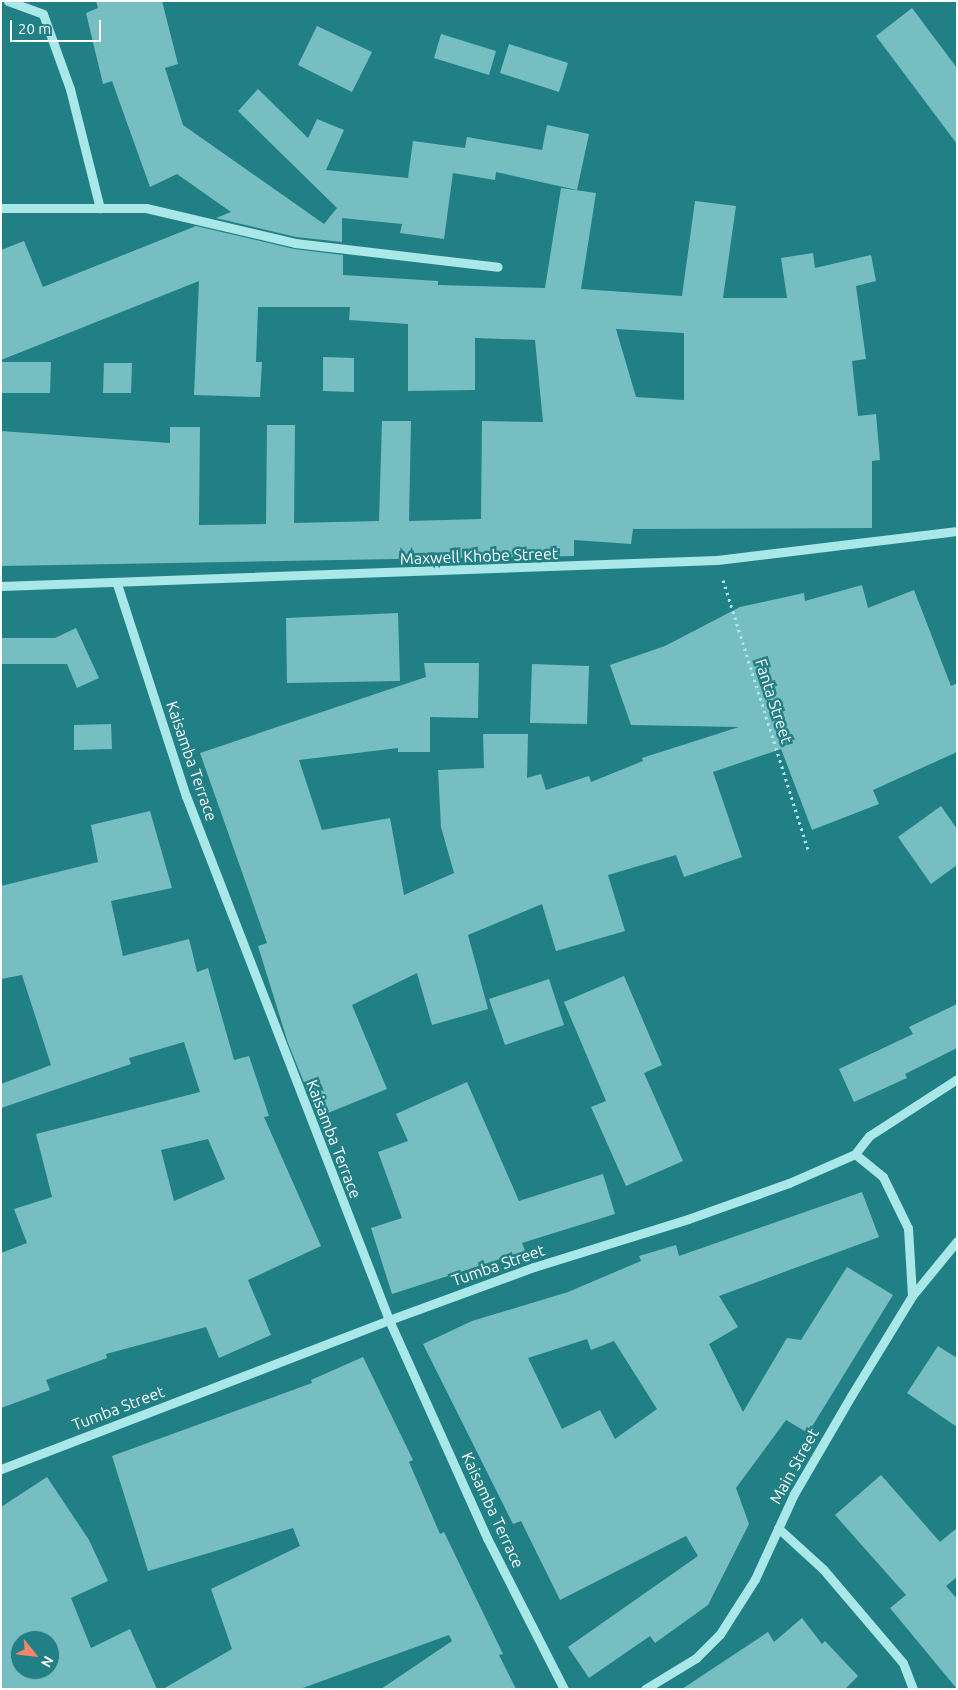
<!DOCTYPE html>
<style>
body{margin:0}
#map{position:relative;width:958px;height:1690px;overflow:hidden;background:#218085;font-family:Ubuntu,sans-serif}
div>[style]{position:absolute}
.building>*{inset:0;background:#76bec2}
.path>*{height:3px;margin-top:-1.5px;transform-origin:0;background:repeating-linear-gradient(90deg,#a9e7e9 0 2.5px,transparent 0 6.5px)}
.minor>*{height:9px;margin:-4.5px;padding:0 4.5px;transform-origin:4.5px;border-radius:4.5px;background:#a9e7e9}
span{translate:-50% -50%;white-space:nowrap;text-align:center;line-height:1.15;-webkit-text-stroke:5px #218085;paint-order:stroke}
.street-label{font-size:16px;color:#fff}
.frame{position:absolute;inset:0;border:2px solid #fff;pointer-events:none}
.north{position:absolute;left:10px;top:1630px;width:50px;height:50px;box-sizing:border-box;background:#218085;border:1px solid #7ab3b6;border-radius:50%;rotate:119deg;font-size:14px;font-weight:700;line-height:20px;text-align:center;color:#fff}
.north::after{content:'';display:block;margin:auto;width:18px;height:22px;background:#f6866a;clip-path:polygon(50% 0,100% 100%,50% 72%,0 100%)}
.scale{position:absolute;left:10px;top:20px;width:91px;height:22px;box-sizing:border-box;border:2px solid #fff;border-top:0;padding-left:6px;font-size:15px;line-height:18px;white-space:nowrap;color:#fff;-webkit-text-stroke:4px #218085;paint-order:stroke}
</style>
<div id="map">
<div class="building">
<i style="clip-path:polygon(96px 1px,162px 1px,178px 64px,165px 68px,183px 125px,324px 224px,337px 208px,238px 111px,258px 89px,308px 138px,317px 119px,344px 130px,326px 170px,408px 178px,413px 141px,465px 148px,467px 137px,542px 150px,547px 125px,589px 134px,577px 190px,496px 172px,495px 180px,453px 173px,444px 239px,400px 233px,402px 224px,342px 218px,342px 242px,296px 237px,216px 218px,231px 212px,177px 174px,150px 187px,112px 81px,103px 84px,86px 13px,98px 8px)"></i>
<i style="clip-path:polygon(912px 8px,957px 68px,957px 144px,876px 36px)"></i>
<i style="clip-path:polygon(317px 26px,372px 52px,352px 92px,298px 65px)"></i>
<i style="clip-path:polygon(441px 34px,496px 51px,489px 75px,434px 58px)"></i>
<i style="clip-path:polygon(509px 44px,568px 63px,559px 92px,500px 73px)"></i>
<i style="clip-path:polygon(evenodd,561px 188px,596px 193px,581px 289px,682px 296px,695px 201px,736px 206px,723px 298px,787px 298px,781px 258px,813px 253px,815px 268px,871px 255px,876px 281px,856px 286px,866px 359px,852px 361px,858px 416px,876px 414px,880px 460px,872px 461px,872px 528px,633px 529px,631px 544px,574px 540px,574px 556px,1px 566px,1px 431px,170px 443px,170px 427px,200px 427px,199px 525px,266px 524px,267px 425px,295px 425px,294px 523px,379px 521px,382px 421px,411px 421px,409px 521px,481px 519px,482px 421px,543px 422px,535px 340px,475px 338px,475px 390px,408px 391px,408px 324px,349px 320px,350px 307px,258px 307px,256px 362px,262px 362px,260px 397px,194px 395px,199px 281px,1px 360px,1px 250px,24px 241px,43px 287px,196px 226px,294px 249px,343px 255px,343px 275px,438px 281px,438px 285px,545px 288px,561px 188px,616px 329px,684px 333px,684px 400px,636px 397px,616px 329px)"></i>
<i style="clip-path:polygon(323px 357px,354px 358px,354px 392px,323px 391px)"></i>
<i style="clip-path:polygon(1px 362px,51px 362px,50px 393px,1px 393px)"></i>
<i style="clip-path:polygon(104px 363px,132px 363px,131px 393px,103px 393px)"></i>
<i style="clip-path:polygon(862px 585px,868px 608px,914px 590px,951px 686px,957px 683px,957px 752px,873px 790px,879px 804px,812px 830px,781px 749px,713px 772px,742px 857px,684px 877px,676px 855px,608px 875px,625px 931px,556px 951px,542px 904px,468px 935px,488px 1009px,432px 1025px,417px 973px,352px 1005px,387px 1089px,318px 1117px,288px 1043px,258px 946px,267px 943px,200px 753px,426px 677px,424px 663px,479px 663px,478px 718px,430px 717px,430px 752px,398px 752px,398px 748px,299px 760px,322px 830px,390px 818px,404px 895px,454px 873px,441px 827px,438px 770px,484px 768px,483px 734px,528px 734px,527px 778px,541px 774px,546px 790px,589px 776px,591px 782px,643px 761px,642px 758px,739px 727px,631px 725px,610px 665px,665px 646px,740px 607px,804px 593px,805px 601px)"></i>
<i style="clip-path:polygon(398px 613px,400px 681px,287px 683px,286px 618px)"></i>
<i style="clip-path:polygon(76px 628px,99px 678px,77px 688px,67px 664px,1px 664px,1px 638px,55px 638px)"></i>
<i style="clip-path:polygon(532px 664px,589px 666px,587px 724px,530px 723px)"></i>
<i style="clip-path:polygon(111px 724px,112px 749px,74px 750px,74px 725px)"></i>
<i style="clip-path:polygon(941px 806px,957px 829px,957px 865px,931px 884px,898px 837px)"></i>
<i style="clip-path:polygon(evenodd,150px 811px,172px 888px,111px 901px,123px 956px,189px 939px,197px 972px,208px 968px,234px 1060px,249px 1056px,269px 1116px,264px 1117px,321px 1246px,248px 1280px,271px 1335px,219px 1358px,206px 1327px,106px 1354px,107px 1358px,46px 1380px,50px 1390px,1px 1408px,1px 1253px,27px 1243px,14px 1209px,52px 1197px,36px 1134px,200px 1092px,184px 1042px,129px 1058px,131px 1064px,1px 1108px,1px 1084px,51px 1065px,22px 975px,1px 979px,1px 886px,98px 862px,91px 825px,150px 811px,208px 1139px,225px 1179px,174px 1201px,161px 1150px,208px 1139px)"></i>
<i style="clip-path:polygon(624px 976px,662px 1065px,644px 1073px,683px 1161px,626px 1186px,591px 1107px,606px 1101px,564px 1002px)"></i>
<i style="clip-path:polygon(549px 979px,564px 1025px,505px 1045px,489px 999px)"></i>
<i style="clip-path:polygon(957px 1004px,957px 1048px,905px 1074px,907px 1078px,854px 1102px,839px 1069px,913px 1034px,909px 1027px)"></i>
<i style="clip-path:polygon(467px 1082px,519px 1201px,603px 1174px,615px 1214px,522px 1243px,525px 1251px,392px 1294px,371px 1228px,402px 1218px,378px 1152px,408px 1141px,396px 1114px)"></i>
<i style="clip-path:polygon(evenodd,862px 1192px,879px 1237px,719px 1296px,738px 1327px,709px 1344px,743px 1412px,787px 1338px,801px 1340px,847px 1267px,893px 1295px,808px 1433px,786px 1420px,736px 1488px,749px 1524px,708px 1605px,655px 1643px,650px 1636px,589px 1678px,568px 1647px,698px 1556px,686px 1536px,560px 1600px,521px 1521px,513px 1524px,423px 1344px,472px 1321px,568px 1292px,641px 1261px,639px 1256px,676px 1245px,679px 1256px,862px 1192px,587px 1339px,591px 1350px,614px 1341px,657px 1409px,615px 1439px,600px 1410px,562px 1429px,528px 1358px,587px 1339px)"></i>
<i style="clip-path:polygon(938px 1346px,957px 1358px,957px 1427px,907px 1393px)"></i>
<i style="clip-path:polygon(363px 1357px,413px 1460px,409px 1462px,440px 1534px,444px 1532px,503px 1654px,499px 1655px,516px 1689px,381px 1689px,452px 1641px,449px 1635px,300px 1689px,163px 1689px,232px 1649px,211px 1589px,300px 1546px,293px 1528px,148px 1571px,112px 1456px,312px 1383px,311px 1380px)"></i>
<i style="clip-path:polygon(881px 1475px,940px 1542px,957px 1528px,957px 1577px,946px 1586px,957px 1599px,957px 1689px,890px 1608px,906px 1595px,835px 1515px)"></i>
<i style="clip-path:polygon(evenodd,47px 1477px,89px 1540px,108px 1581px,71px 1598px,91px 1648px,130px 1629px,157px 1689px,1px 1689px,1px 1507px,47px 1477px,20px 1640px,50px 1640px,50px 1670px,20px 1670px,20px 1640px)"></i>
<i style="clip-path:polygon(802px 1618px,822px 1644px,825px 1641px,858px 1676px,845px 1689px,682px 1689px,768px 1632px,774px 1642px)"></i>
</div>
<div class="path">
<i style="left:723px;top:580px;width:282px;rotate:72.5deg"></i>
</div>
<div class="minor">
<i style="left:8px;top:1px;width:37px;rotate:20deg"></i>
<i style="left:43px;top:14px;width:80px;rotate:70.2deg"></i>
<i style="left:70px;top:89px;width:123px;rotate:75.9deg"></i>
<i style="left:1px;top:208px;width:145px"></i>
<i style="left:146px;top:208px;width:153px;rotate:13.2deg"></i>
<i style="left:295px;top:243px;width:204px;rotate:6.7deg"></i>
<i style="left:117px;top:584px;width:223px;rotate:72deg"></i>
<i style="left:186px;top:796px;width:562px;rotate:68.82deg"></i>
<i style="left:389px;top:1320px;width:239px;rotate:65.8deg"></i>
<i style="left:487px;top:1538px;width:169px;rotate:63deg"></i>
<i style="left:1px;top:586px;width:716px;rotate:-2.08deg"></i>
<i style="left:717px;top:560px;width:242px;rotate:-6.9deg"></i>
<i style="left:855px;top:1154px;width:23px;rotate:-52deg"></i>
<i style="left:869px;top:1136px;width:105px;rotate:-32.9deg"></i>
<i style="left:1px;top:1469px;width:416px;rotate:-21deg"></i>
<i style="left:389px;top:1320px;width:154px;rotate:-20.1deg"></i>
<i style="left:534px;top:1267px;width:161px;rotate:-17.3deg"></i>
<i style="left:688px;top:1219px;width:107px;rotate:-19.6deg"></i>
<i style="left:789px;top:1183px;width:72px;rotate:-23.7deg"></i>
<i style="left:855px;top:1154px;width:36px;rotate:39deg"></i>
<i style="left:883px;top:1177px;width:57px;rotate:63.9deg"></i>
<i style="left:908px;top:1228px;width:68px;rotate:86.6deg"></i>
<i style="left:778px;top:1528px;width:61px;rotate:42.3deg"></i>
<i style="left:823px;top:1569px;width:123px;rotate:49.6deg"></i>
<i style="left:903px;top:1663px;width:28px;rotate:69deg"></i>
<i style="left:645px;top:1689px;width:60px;rotate:-31.3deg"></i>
<i style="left:696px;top:1658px;width:34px;rotate:-45deg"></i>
<i style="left:720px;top:1634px;width:65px;rotate:-57.5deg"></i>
<i style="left:755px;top:1579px;width:94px;rotate:-65.4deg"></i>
<i style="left:794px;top:1494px;width:113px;rotate:-59.8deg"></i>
<i style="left:851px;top:1396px;width:117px;rotate:-58.6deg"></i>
<i style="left:912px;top:1296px;width:71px;rotate:-50.7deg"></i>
</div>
<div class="street-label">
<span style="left:479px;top:556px;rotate:-2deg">Maxwell Khobe Street</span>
<span style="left:774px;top:701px;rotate:72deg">Fanta Street</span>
<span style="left:192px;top:761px;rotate:71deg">Kaisamba Terrace</span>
<span style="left:334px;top:1139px;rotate:69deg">Kaisamba Terrace</span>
<span style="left:498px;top:1265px;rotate:-19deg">Tumba Street</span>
<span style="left:118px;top:1408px;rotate:-21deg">Tumba Street</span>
<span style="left:794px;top:1466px;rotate:-61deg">Main Street</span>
<span style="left:493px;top:1510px;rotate:65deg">Kaisamba Terrace</span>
</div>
<div class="frame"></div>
<div class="north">N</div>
<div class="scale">20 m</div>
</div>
